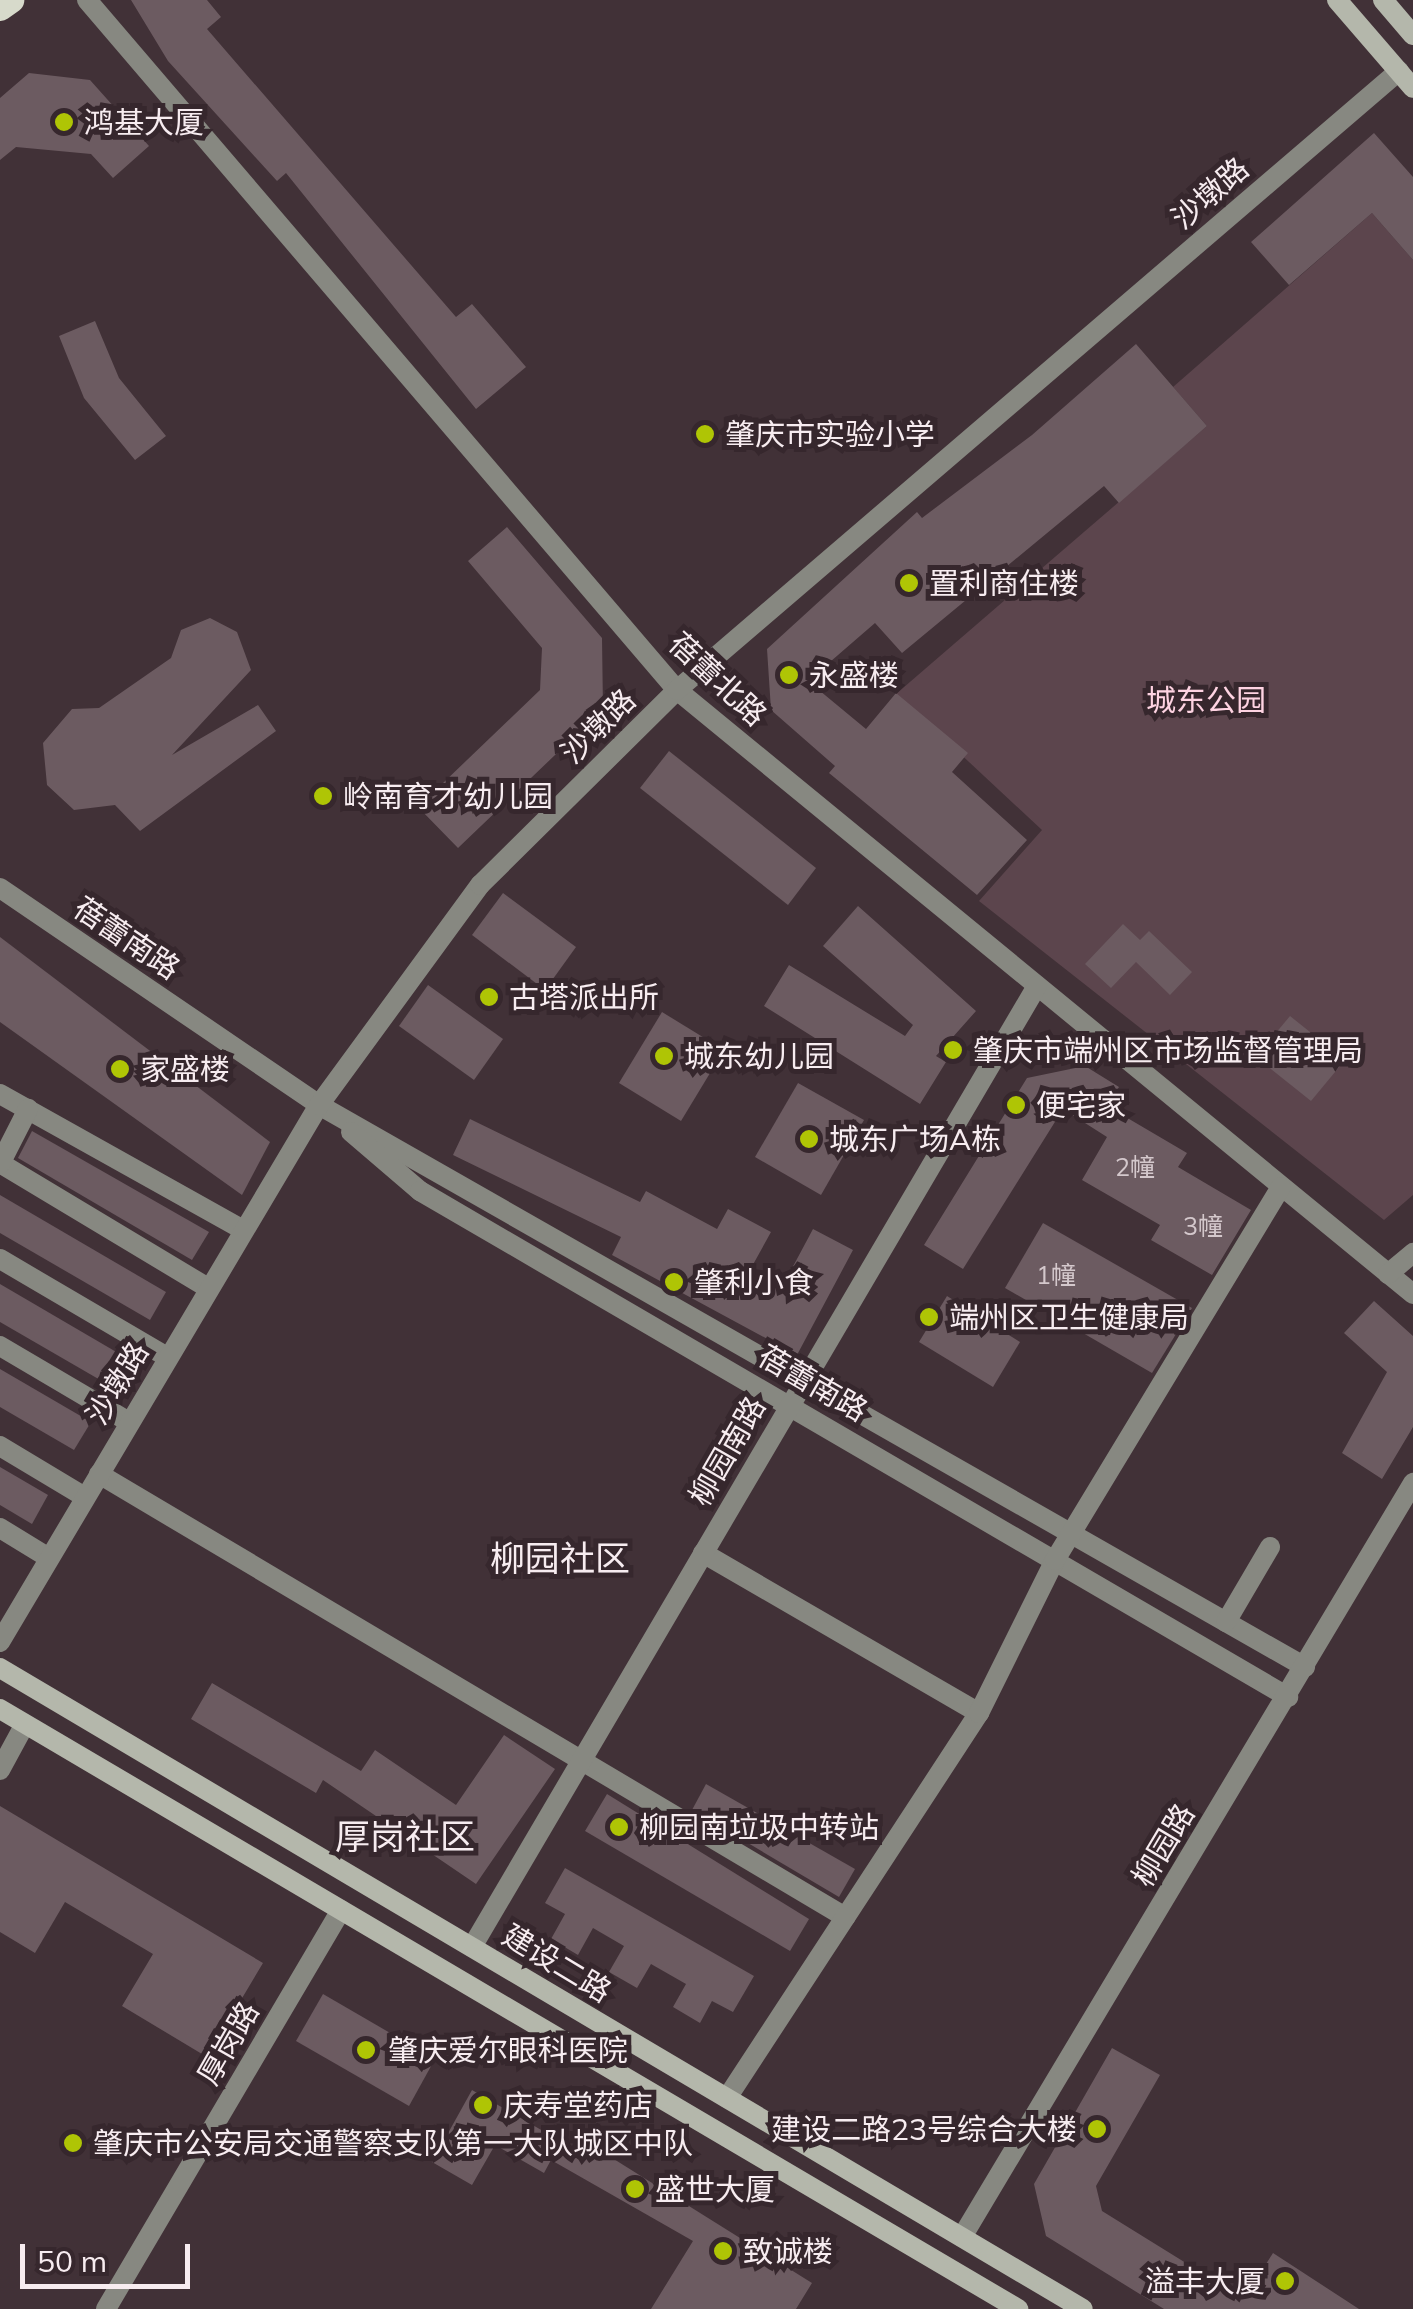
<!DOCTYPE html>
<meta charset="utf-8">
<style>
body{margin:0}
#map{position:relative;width:1413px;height:2309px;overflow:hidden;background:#413137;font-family:Mulish,"Noto Sans SC",sans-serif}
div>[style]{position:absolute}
.green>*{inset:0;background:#5c454d}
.building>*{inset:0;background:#6c5b61}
.street>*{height:20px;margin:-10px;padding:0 10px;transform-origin:10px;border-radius:10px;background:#878881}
.secondary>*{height:20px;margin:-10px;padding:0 10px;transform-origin:10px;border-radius:10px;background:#b4b7ab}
.primary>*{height:25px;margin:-12.5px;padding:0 12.5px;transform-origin:12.5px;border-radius:12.5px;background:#d7dacb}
.dots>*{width:28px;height:28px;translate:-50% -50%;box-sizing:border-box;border:5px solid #36272d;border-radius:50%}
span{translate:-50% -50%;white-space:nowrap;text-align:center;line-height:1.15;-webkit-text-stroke:10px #36272d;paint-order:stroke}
.number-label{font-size:25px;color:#d4c8cc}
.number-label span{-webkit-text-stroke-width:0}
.poi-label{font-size:30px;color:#f7ecf0}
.left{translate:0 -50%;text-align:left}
.right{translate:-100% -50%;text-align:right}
.street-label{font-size:30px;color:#f7ecf0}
.park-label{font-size:30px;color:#fed3e2}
.quarter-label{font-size:35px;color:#f7ecf0}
.scale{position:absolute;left:20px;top:2244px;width:170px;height:45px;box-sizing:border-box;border:5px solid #f7ecf0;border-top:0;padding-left:12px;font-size:30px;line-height:35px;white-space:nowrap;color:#f7ecf0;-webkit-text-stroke:8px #36272d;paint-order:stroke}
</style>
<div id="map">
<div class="green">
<i style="clip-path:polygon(1372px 213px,1413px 260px,1413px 1195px,1384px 1220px,979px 901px,1042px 830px,896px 694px,1207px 426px,1173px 387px)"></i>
</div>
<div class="building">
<i style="clip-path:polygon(131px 0,207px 0,221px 17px,207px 29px,456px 317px,472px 304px,526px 367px,476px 409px,286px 173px,277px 181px,168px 61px)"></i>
<i style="clip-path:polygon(29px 73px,90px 80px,149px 146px,113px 178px,91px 154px,16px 147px,0 160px,0 98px)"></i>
<i style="clip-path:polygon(1374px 133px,1413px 177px,1413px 260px,1372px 213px,1289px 285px,1251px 242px)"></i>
<i style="clip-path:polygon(95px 321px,119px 378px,166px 436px,135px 460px,84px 398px,59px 336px)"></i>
<i style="clip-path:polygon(1136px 344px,1207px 426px,1119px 503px,1104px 486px,902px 653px,875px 623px,808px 681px,866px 729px,896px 693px,968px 753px,952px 772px,1027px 840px,977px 895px,829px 773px,835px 766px,771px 710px,767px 649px,917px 512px,922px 518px,1032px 435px)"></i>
<i style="clip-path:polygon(507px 527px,602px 638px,603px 709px,458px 848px,418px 807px,540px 690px,542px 648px,468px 561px)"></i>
<i style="clip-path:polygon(210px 618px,237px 632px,251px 670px,172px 755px,258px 705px,276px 731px,140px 831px,115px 805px,74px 810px,47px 785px,43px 743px,72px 709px,99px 708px,171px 658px,181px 630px)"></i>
<i style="clip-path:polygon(669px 751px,816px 868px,788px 905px,640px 788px)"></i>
<i style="clip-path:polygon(503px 893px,576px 947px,545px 990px,472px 935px)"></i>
<i style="clip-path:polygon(858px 906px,976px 1011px,936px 1056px,946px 1062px,920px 1104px,764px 1006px,789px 965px,905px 1036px,913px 1025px,823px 946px)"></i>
<i style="clip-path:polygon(1123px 924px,1140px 940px,1149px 931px,1192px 972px,1170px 995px,1136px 962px,1111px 988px,1085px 964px)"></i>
<i style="clip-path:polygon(0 937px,270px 1142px,242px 1195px,0 1022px)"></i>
<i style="clip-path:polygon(428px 985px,503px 1039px,474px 1080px,399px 1026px)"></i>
<i style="clip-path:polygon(662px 1012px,724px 1050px,681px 1121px,619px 1083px)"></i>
<i style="clip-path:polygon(1290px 1016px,1345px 1060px,1311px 1101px,1256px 1057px)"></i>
<i style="clip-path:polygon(1085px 1066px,1119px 1087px,1107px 1106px,1187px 1153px,1178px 1167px,1251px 1210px,1212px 1275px,1151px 1240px,1160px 1225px,1082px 1180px,1107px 1137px,1063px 1109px,963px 1269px,924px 1245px,1027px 1078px)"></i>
<i style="clip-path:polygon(798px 1083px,864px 1120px,821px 1195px,755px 1157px)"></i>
<i style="clip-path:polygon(470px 1119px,640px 1202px,646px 1191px,717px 1229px,728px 1209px,771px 1232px,750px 1270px,782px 1287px,813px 1229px,853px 1250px,797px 1355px,612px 1255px,621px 1237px,453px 1155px)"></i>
<i style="clip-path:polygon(32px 1131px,209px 1232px,192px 1260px,18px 1158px)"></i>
<i style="clip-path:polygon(0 1195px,166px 1292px,150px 1320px,0 1233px)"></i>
<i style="clip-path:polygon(1043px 1223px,1192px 1308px,1152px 1373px,1005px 1288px)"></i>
<i style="clip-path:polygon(0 1284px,130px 1360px,114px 1388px,0 1322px)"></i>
<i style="clip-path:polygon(947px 1296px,1020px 1342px,993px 1387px,919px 1342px)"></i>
<i style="clip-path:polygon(1374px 1301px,1413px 1336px,1413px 1427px,1382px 1479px,1342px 1453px,1387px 1372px,1344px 1333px)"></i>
<i style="clip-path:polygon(0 1369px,91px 1422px,74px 1450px,0 1407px)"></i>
<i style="clip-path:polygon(0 1467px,48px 1495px,32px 1524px,0 1505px)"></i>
<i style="clip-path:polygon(212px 1683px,361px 1771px,375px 1750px,456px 1805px,504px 1735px,555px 1769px,476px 1884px,323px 1780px,316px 1793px,191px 1719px)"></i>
<i style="clip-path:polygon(706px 1784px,855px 1869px,839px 1897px,692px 1810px)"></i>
<i style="clip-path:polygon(607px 1794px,809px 1919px,790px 1951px,585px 1831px)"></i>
<i style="clip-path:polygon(0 1806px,263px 1963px,207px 2057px,122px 2006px,153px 1954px,65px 1902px,35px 1953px,0 1932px)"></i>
<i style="clip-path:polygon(565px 1868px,754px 1976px,733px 2012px,712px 2001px,700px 2023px,673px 2007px,686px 1984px,651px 1964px,637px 1988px,609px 1972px,624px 1946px,593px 1928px,578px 1955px,551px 1939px,565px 1914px,545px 1903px)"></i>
<i style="clip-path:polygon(323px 1994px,435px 2059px,409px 2106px,296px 2041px)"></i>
<i style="clip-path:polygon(1112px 2048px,1160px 2075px,1096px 2186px,1102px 2211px,1244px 2299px,1273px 2253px,1359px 2309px,1164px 2309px,1046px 2236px,1034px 2184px)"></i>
<i style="clip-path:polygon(472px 2090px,588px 2157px,593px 2146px,812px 2283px,796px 2309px,651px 2309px,693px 2241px,551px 2160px,544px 2173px,495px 2145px,472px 2185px,432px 2162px)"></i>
</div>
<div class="street">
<i style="left:87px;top:0;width:908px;rotate:49.47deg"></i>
<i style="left:677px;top:690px;width:952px;rotate:39.37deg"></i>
<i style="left:0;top:888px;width:386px;rotate:34.2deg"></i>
<i style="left:319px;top:1105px;width:1135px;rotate:29.68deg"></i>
<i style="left:0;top:1094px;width:277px;rotate:29.2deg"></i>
<i style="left:351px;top:1132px;width:91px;rotate:40.5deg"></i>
<i style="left:420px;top:1191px;width:1005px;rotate:30.24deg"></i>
<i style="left:0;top:1163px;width:243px;rotate:31deg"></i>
<i style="left:0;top:1164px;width:62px;rotate:-63deg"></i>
<i style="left:0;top:1259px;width:194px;rotate:30.4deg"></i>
<i style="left:1388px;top:1274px;width:33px;rotate:-40deg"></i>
<i style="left:0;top:1346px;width:150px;rotate:30.5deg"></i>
<i style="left:0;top:1446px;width:99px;rotate:31deg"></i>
<i style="left:99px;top:1474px;width:868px;rotate:30.7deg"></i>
<i style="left:0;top:1528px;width:57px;rotate:31.5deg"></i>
<i style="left:703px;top:1553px;width:319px;rotate:30.1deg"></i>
<i style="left:1226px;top:1622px;width:87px;rotate:-59.6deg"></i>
<i style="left:0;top:1642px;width:625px;rotate:-59.29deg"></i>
<i style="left:319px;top:1105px;width:273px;rotate:-53.8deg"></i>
<i style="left:480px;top:885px;width:277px;rotate:-44.7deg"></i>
<i style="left:677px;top:690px;width:951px;rotate:-40.61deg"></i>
<i style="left:0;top:1770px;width:52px;rotate:-61.5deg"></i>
<i style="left:472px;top:1947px;width:1115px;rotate:-59.55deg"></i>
<i style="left:727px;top:2098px;width:460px;rotate:-56.8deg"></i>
<i style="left:979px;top:1713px;width:171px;rotate:-63.6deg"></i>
<i style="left:1055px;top:1560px;width:436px;rotate:-58.8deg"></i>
<i style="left:962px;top:2237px;width:879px;rotate:-59.11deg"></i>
<i style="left:106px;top:2309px;width:463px;rotate:-59.5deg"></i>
</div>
<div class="secondary">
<i style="left:1337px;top:0;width:116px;rotate:49.2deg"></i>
<i style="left:1383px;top:0;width:46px;rotate:49.4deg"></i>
<i style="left:0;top:1668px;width:1258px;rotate:30.62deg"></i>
<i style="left:0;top:1709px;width:1182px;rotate:30.51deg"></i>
</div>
<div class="primary">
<i style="left:0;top:8px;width:14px;rotate:-36deg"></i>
</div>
<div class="dots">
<i style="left:64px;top:122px;background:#afc505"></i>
<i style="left:705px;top:434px;background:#afc505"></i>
<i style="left:909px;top:583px;background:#afc505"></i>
<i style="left:789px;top:675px;background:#afc505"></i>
<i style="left:323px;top:796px;background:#afc505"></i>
<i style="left:489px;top:997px;background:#afc505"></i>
<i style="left:953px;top:1050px;background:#afc505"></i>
<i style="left:664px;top:1056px;background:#afc505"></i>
<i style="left:120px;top:1069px;background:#afc505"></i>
<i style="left:1016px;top:1105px;background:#afc505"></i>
<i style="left:809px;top:1139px;background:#afc505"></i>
<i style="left:674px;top:1282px;background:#afc505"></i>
<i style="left:929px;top:1317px;background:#afc505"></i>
<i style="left:619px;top:1827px;background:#afc505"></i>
<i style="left:366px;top:2050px;background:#afc505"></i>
<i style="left:483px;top:2105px;background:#afc505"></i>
<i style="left:1097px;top:2129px;background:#afc505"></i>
<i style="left:73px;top:2143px;background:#afc505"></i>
<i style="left:635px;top:2189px;background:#afc505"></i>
<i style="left:723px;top:2251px;background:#afc505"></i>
<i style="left:1285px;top:2281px;background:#afc505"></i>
</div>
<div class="number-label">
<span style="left:1135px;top:1167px">2幢</span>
<span style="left:1203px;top:1226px">3幢</span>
<span style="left:1056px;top:1275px">1幢</span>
</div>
<div class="poi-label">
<span class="left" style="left:84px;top:122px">鸿基大厦</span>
<span class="left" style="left:725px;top:434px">肇庆市实验小学</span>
<span class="left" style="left:929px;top:583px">置利商住楼</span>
<span class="left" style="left:809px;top:675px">永盛楼</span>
<span class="left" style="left:343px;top:796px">岭南育才幼儿园</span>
<span class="left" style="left:509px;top:997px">古塔派出所</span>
<span class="left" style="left:973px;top:1050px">肇庆市端州区市场监督管理局</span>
<span class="left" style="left:684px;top:1056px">城东幼儿园</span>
<span class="left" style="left:140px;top:1069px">家盛楼</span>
<span class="left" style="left:1036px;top:1105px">便宅家</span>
<span class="left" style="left:829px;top:1139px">城东广场A栋</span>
<span class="left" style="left:694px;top:1282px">肇利小食</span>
<span class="left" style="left:949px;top:1317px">端州区卫生健康局</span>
<span class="left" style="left:639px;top:1827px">柳园南垃圾中转站</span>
<span class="left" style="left:388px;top:2050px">肇庆爱尔眼科医院</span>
<span class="left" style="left:503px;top:2105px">庆寿堂药店</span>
<span class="right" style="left:1077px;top:2129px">建设二路23号综合大楼</span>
<span class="left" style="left:93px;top:2143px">肇庆市公安局交通警察支队第一大队城区中队</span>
<span class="left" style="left:655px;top:2189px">盛世大厦</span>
<span class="left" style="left:743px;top:2251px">致诚楼</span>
<span class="right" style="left:1265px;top:2281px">溢丰大厦</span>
</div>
<div class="street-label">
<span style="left:1210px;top:193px;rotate:-41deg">沙墩路</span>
<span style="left:718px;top:679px;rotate:43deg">蓓蕾北路</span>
<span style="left:598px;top:726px;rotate:-45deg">沙墩路</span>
<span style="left:127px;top:938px;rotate:34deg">蓓蕾南路</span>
<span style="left:117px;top:1383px;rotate:-59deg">沙墩路</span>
<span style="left:813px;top:1383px;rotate:30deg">蓓蕾南路</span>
<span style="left:727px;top:1451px;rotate:-60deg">柳园南路</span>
<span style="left:1163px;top:1845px;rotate:-59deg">柳园路</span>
<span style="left:557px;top:1963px;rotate:31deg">建设二路</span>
<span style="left:228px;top:2043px;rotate:-60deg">厚岗路</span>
</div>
<div class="park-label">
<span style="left:1206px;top:700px">城东公园</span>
</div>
<div class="quarter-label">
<span style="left:560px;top:1558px">柳园社区</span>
<span style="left:405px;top:1836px">厚岗社区</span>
</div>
<div class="scale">50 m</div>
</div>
